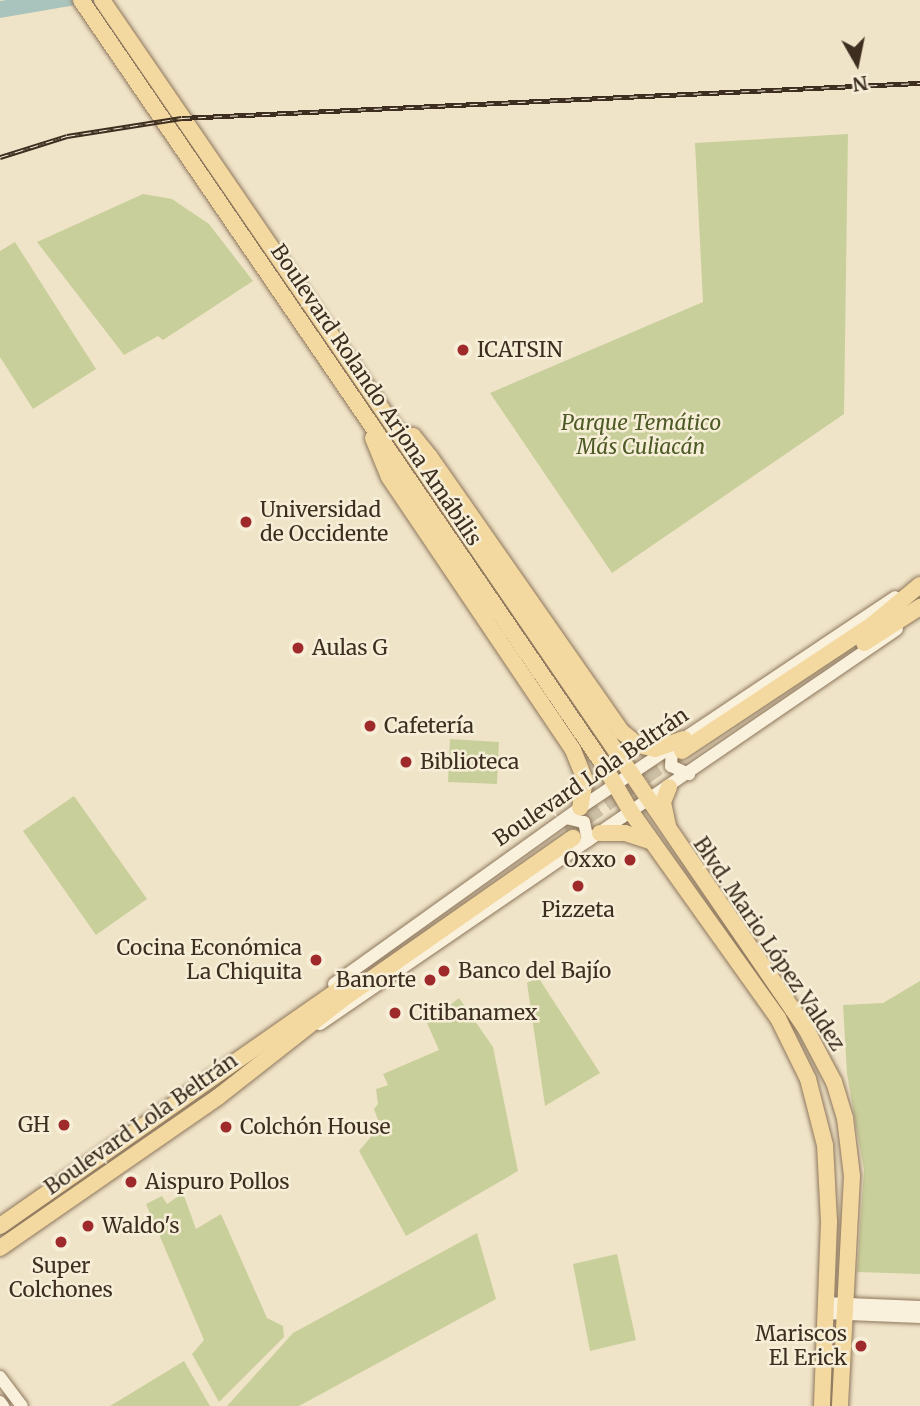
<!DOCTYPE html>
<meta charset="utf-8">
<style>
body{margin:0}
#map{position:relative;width:920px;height:1406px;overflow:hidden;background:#f0e4c8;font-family:Merriweather,serif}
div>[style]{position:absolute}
.green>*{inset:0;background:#c9cf9b}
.water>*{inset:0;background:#a9c4bc}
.major-tunnel>*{height:16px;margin-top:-8px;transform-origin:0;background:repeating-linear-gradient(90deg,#ccc0a6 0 16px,transparent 0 24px)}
.roads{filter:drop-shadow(0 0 2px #8d765c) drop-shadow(0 0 2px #8d765c)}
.minor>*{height:12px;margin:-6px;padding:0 6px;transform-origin:6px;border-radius:6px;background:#faf1dc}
.major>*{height:16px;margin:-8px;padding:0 8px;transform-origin:8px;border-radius:8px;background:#f3d9a0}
.rail>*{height:5px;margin-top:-2.5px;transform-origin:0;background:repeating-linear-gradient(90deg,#f7eed8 0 8px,#3d2e20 0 16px);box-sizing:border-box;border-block:2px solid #3d2e20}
.dots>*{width:19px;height:19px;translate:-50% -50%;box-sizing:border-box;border:4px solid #f7eed8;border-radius:50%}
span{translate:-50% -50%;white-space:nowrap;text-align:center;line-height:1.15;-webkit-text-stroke:5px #f7eed8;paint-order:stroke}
.poi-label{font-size:21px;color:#3d2e20}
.left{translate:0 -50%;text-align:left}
.right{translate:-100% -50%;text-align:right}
.street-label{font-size:21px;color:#3d2e20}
.park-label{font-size:21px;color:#4d5a26;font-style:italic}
.north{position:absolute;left:822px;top:28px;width:70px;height:70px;-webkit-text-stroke:5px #f7eed8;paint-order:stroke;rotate:171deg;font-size:19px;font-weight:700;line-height:28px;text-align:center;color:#3d2e20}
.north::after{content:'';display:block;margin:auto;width:24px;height:32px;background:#3d2e20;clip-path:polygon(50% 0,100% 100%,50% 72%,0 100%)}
</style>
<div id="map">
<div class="green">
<i style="clip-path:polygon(848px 134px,844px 414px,612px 573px,490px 393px,703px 302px,695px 143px)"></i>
<i style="clip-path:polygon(143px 194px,172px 199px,209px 224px,253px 281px,163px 340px,158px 336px,124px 355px,37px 242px)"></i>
<i style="clip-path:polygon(15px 242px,96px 369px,33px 409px,0 357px,0 251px)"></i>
<i style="clip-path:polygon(450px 739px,499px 742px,497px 784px,448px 782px)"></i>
<i style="clip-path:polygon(74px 796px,147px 899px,96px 935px,23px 831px)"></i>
<i style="clip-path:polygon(538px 977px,600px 1073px,545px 1106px,527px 983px)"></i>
<i style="clip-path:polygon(920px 981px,920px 1274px,857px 1272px,864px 1170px,847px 1074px,843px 1005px,883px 1003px)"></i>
<i style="clip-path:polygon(459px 998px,493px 1047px,518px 1171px,406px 1236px,359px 1151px,380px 1126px,374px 1109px,378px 1104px,376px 1089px,388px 1085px,383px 1074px,439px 1050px,427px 1023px)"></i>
<i style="clip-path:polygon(183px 1193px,196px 1229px,221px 1214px,267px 1318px,283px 1326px,284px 1337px,219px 1402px,192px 1354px,204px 1340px,146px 1204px,162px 1196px,167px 1204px)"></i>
<i style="clip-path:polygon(477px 1233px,496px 1299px,299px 1406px,227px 1406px,293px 1333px)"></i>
<i style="clip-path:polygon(617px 1254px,636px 1340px,590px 1351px,573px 1264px)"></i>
<i style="clip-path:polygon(184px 1361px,210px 1406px,110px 1406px)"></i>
</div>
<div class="water">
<i style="clip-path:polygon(7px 0,105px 0,0 18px,0 1px)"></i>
</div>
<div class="major-tunnel">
<i style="left:566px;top:831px;width:141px;rotate:-34.6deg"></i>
</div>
<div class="roads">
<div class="minor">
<i style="left:672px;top:748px;width:18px;rotate:93deg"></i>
<i style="left:671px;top:766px;width:20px;rotate:24deg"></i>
<i style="left:566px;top:818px;width:18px;rotate:13deg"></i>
<i style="left:584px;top:822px;width:19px;rotate:78deg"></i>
<i style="left:334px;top:984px;width:302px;rotate:-35.6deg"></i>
<i style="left:580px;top:808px;width:379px;rotate:-33.8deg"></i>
<i style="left:320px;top:1024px;width:699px;rotate:-34.39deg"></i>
<i style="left:824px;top:1303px;width:96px;rotate:2.4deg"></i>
<i style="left:824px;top:1313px;width:96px;rotate:2.4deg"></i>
<i style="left:0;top:1377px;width:36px;rotate:53deg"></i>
<i style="left:0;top:1402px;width:5px;rotate:53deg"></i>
</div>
<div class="major">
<i style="left:81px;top:0;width:925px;rotate:55.66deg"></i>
<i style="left:603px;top:764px;width:56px;rotate:59.7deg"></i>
<i style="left:631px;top:812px;width:253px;rotate:54.5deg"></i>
<i style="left:778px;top:1018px;width:68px;rotate:63.8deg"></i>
<i style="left:808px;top:1079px;width:68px;rotate:75.6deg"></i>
<i style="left:825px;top:1145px;width:77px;rotate:87deg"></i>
<i style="left:829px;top:1222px;width:184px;rotate:92.2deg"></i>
<i style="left:102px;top:0;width:1247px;rotate:55.62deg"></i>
<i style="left:806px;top:1029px;width:60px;rotate:62.2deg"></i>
<i style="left:834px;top:1082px;width:38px;rotate:73deg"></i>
<i style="left:845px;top:1118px;width:58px;rotate:83.1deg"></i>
<i style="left:852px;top:1176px;width:230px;rotate:93deg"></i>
<i style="left:400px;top:434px;width:13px;rotate:9deg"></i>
<i style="left:413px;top:436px;width:27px;rotate:51deg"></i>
<i style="left:430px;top:457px;width:335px;rotate:55.1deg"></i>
<i style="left:622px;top:732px;width:21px;rotate:39deg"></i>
<i style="left:638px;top:745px;width:17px;rotate:13deg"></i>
<i style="left:655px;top:749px;width:31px;rotate:-19deg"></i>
<i style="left:373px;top:438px;width:42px;rotate:67.7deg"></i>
<i style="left:389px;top:477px;width:329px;rotate:56deg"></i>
<i style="left:573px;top:750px;width:32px;rotate:68deg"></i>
<i style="left:585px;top:780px;width:28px;rotate:100deg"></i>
<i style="left:864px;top:643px;width:67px;rotate:-32.7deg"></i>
<i style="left:682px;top:751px;width:229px;rotate:-33.6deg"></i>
<i style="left:873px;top:624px;width:61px;rotate:-39.7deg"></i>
<i style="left:668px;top:826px;width:25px;rotate:-102deg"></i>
<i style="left:663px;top:802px;width:16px;rotate:-68deg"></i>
<i style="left:600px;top:833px;width:25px"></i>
<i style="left:625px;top:833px;width:28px;rotate:18deg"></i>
<i style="left:0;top:1226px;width:429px;rotate:-34.9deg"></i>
<i style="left:0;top:1248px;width:265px;rotate:-34.7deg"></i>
<i style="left:218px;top:1097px;width:164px;rotate:-38.1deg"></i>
<i style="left:347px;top:996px;width:276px;rotate:-35deg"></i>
</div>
</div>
<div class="rail">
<i style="left:0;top:157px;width:70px;rotate:-17.4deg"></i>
<i style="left:67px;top:136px;width:116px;rotate:-8.9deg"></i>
<i style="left:182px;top:118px;width:739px;rotate:-2.72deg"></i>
</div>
<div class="dots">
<i style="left:463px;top:350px;background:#9e2a2b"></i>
<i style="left:246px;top:522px;background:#9e2a2b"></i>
<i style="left:298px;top:648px;background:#9e2a2b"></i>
<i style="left:370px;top:726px;background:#9e2a2b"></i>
<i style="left:406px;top:762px;background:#9e2a2b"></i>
<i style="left:630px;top:860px;background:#9e2a2b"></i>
<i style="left:578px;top:886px;background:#9e2a2b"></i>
<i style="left:316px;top:960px;background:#9e2a2b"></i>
<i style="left:444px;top:971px;background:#9e2a2b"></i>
<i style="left:430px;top:980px;background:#9e2a2b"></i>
<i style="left:395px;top:1013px;background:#9e2a2b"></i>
<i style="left:64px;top:1125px;background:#9e2a2b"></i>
<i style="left:226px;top:1127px;background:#9e2a2b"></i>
<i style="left:131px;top:1182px;background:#9e2a2b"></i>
<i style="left:88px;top:1226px;background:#9e2a2b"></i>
<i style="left:61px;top:1242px;background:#9e2a2b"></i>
<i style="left:861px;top:1346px;background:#9e2a2b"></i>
</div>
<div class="poi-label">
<span class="left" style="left:477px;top:350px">ICATSIN</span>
<span class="left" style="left:260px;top:522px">Universidad<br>de Occidente</span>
<span class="left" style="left:312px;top:648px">Aulas G</span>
<span class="left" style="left:384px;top:726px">Cafetería</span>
<span class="left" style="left:420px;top:762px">Biblioteca</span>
<span class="right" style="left:616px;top:860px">Oxxo</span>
<span style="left:578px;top:910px">Pizzeta</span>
<span class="right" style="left:302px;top:960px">Cocina Económica<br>La Chiquita</span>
<span class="left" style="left:458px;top:971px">Banco del Bajío</span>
<span class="right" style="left:416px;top:980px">Banorte</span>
<span class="left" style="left:409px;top:1013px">Citibanamex</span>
<span class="right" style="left:50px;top:1125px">GH</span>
<span class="left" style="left:240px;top:1127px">Colchón House</span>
<span class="left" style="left:145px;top:1182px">Aispuro Pollos</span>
<span class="left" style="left:102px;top:1226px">Waldo's</span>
<span style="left:61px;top:1278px">Super<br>Colchones</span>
<span class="right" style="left:847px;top:1346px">Mariscos<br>El Erick</span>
</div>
<div class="street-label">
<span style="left:376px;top:395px;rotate:56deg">Boulevard Rolando Arjona Amábilis</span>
<span style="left:591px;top:777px;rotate:-34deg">Boulevard Lola Beltrán</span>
<span style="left:769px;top:944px;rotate:56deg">Blvd. Mario López Valdez</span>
<span style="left:141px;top:1124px;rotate:-35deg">Boulevard Lola Beltrán</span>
</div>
<div class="park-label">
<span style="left:641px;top:435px">Parque Temático<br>Más Culiacán</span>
</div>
<div class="north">N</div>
</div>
